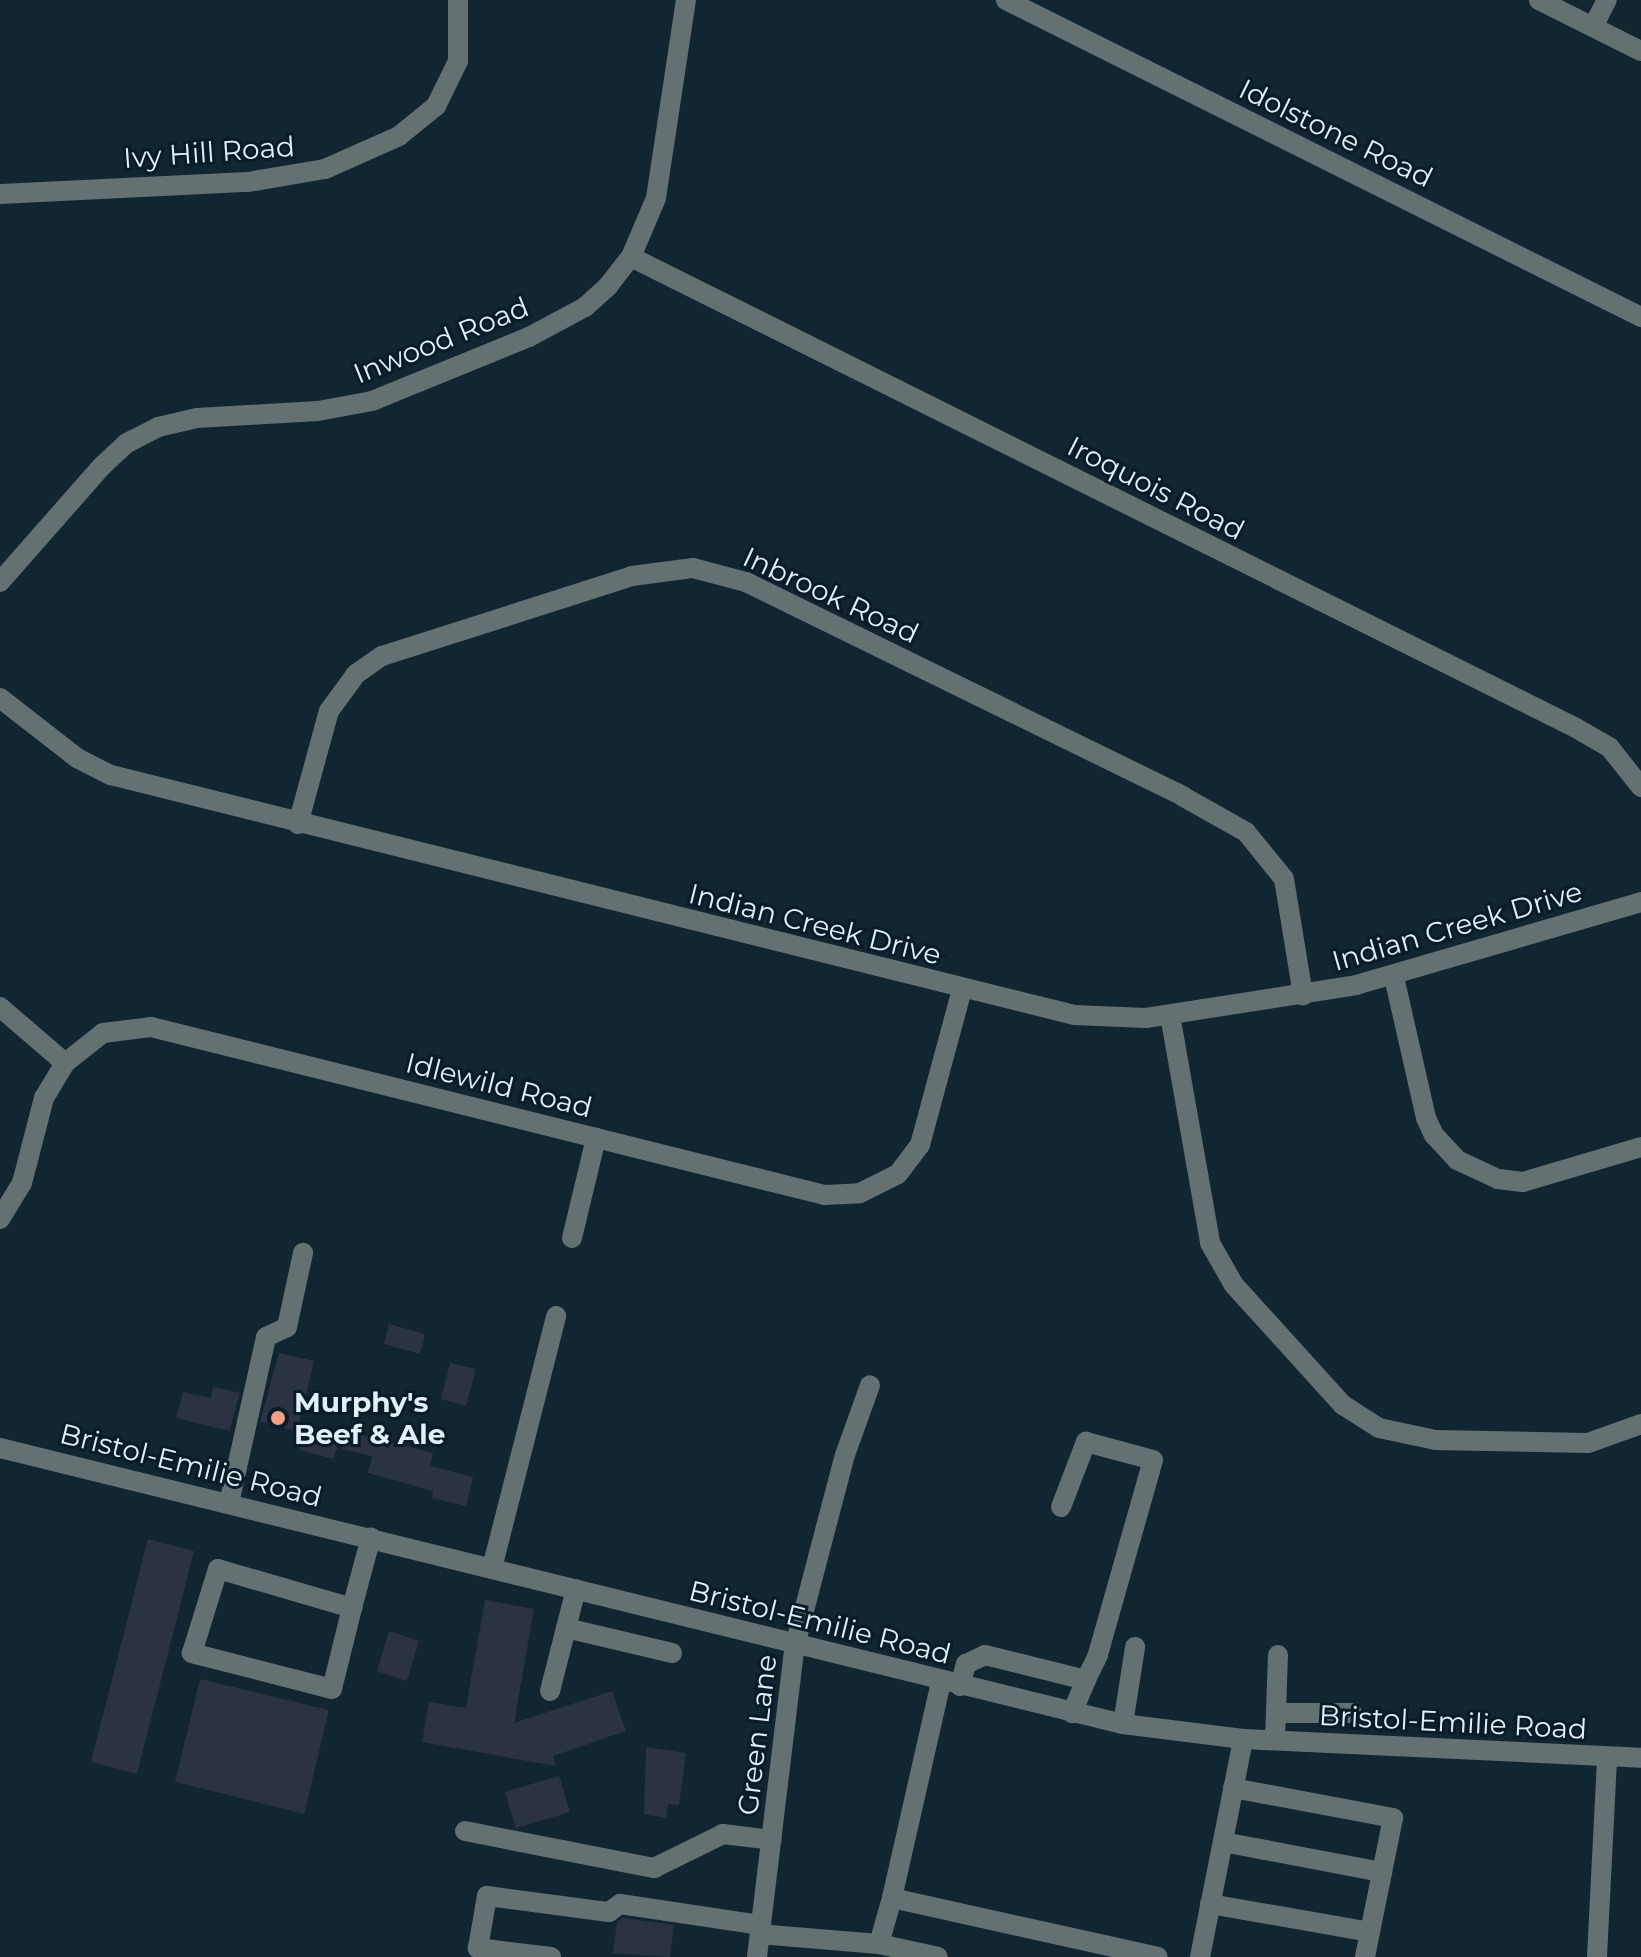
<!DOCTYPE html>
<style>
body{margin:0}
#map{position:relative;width:1641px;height:1957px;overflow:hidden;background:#122632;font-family:Montserrat,sans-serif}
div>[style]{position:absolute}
.building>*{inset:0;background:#2b3244}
.minor>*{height:20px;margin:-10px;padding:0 10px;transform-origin:10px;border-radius:10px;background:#647172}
.dots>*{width:22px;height:22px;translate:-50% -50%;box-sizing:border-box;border:4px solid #091c28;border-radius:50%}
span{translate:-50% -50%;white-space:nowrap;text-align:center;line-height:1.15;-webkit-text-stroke:6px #091c28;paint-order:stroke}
.street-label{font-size:28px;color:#e3eff7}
.poi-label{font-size:28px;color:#e3eff7;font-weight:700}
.left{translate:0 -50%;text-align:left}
</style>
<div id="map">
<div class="building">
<i style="clip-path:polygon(389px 1324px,425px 1334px,420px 1354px,384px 1344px)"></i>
<i style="clip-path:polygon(279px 1353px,314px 1361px,297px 1431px,260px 1422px)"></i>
<i style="clip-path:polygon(450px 1363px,476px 1369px,466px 1406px,441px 1399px)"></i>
<i style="clip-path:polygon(213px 1387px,240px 1393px,229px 1431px,176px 1418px,183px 1392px,211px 1398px)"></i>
<i style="clip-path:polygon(305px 1425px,340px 1434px,334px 1459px,299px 1450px)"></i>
<i style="clip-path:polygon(346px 1431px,433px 1453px,430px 1466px,473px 1477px,466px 1506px,432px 1498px,433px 1491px,368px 1473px,372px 1456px,342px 1449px)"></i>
<i style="clip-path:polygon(148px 1539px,194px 1551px,137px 1774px,91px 1762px)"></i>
<i style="clip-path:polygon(485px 1600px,534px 1609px,514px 1723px,612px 1691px,626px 1731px,553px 1756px,556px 1766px,422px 1742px,429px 1702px,466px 1708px)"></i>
<i style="clip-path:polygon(389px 1631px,419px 1641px,407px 1681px,377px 1671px)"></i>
<i style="clip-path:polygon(200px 1679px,329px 1710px,304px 1814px,175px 1782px)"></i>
<i style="clip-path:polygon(646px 1747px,686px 1753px,679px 1805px,668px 1804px,666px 1818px,644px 1814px)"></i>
<i style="clip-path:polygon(559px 1776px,570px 1812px,516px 1828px,505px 1792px)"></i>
<i style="clip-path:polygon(623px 1918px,674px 1925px,670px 1957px,613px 1953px,617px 1922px)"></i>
</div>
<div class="minor">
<i style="left:1006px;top:0;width:710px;rotate:26.53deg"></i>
<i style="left:1539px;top:0;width:114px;rotate:26.6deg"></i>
<i style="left:1593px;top:27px;width:30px;rotate:-63deg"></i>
<i style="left:0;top:194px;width:248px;rotate:-2.8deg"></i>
<i style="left:248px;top:182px;width:78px;rotate:-9.6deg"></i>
<i style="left:325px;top:169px;width:81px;rotate:-24deg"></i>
<i style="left:399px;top:136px;width:48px;rotate:-39deg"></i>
<i style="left:436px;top:106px;width:50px;rotate:-63.9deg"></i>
<i style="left:458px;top:61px;width:61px;rotate:-90deg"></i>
<i style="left:631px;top:257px;width:1056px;rotate:26.49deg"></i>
<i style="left:1576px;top:728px;width:39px;rotate:30deg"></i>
<i style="left:1610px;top:748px;width:50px;rotate:51.5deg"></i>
<i style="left:0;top:582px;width:153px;rotate:-48.7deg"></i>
<i style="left:101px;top:467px;width:35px;rotate:-43deg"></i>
<i style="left:127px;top:443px;width:35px;rotate:-27deg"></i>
<i style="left:158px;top:427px;width:40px;rotate:-13deg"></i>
<i style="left:197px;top:418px;width:121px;rotate:-3.3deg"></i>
<i style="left:318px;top:411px;width:55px;rotate:-10.5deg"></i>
<i style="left:372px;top:401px;width:170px;rotate:-22.2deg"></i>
<i style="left:529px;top:337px;width:64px;rotate:-28.2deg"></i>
<i style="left:585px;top:307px;width:31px;rotate:-42deg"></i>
<i style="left:608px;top:286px;width:37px;rotate:-52deg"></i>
<i style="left:631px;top:257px;width:64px;rotate:-67deg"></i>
<i style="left:656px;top:198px;width:200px;rotate:-81.4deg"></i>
<i style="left:0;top:698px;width:98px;rotate:37.9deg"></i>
<i style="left:77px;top:758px;width:38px;rotate:27deg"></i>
<i style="left:111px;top:775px;width:992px;rotate:13.99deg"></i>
<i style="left:1074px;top:1015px;width:72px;rotate:2.4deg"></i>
<i style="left:1146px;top:1018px;width:213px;rotate:-8.9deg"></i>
<i style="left:1356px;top:985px;width:297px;rotate:-16.2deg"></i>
<i style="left:298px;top:824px;width:117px;rotate:-74.7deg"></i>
<i style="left:329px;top:711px;width:46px;rotate:-53.9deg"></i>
<i style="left:356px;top:674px;width:32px;rotate:-35deg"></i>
<i style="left:382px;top:656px;width:262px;rotate:-17.7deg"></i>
<i style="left:632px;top:576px;width:62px;rotate:-7.5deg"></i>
<i style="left:693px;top:568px;width:55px;rotate:14.8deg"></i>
<i style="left:746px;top:582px;width:486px;rotate:26.1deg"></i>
<i style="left:1182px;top:796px;width:73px;rotate:29.4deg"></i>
<i style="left:1246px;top:832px;width:60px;rotate:51deg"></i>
<i style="left:1284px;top:879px;width:118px;rotate:80.7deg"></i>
<i style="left:1394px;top:977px;width:145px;rotate:77.2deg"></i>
<i style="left:1426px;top:1118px;width:19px;rotate:65deg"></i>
<i style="left:1434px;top:1135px;width:34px;rotate:47deg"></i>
<i style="left:1457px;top:1160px;width:45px;rotate:24.9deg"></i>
<i style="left:1498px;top:1179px;width:25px;rotate:7deg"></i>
<i style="left:1523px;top:1182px;width:123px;rotate:-16.5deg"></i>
<i style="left:0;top:1007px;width:86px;rotate:40.7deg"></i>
<i style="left:1170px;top:1015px;width:231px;rotate:80deg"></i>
<i style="left:1210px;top:1243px;width:48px;rotate:60.3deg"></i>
<i style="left:1234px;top:1285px;width:162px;rotate:47.8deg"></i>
<i style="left:1343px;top:1405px;width:43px;rotate:32.6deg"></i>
<i style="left:1379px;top:1428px;width:58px;rotate:11.9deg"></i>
<i style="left:1436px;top:1440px;width:152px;rotate:1.1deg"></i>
<i style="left:1588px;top:1443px;width:56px;rotate:-19.7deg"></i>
<i style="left:0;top:1219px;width:42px;rotate:-58.6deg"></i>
<i style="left:22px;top:1183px;width:88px;rotate:-75.5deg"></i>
<i style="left:44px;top:1098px;width:41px;rotate:-59deg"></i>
<i style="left:65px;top:1063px;width:48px;rotate:-38.3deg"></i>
<i style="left:103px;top:1033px;width:48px;rotate:-7.1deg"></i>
<i style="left:151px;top:1027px;width:695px;rotate:14deg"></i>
<i style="left:825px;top:1195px;width:35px;rotate:-3deg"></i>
<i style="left:860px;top:1193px;width:42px;rotate:-26.6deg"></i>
<i style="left:898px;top:1174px;width:36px;rotate:-53deg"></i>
<i style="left:920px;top:1145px;width:162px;rotate:-74.9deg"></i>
<i style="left:572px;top:1238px;width:103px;rotate:-76.5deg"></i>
<i style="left:0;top:1448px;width:1156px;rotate:13.81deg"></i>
<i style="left:1123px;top:1724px;width:121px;rotate:7.1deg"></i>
<i style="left:1243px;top:1739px;width:398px;rotate:2.7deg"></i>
<i style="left:229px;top:1503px;width:170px;rotate:-77.4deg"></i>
<i style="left:266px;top:1337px;width:23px;rotate:-25deg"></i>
<i style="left:287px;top:1327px;width:76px;rotate:-77.8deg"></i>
<i style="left:1061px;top:1507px;width:70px;rotate:-69deg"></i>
<i style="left:1086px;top:1442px;width:69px;rotate:15deg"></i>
<i style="left:1153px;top:1460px;width:203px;rotate:105.8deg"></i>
<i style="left:1098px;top:1655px;width:28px;rotate:116deg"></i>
<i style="left:492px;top:1568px;width:260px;rotate:-75.7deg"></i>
<i style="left:352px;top:1608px;width:83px;rotate:103.9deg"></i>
<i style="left:332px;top:1689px;width:145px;rotate:-165.6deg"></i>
<i style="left:192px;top:1653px;width:88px;rotate:-72.8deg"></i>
<i style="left:218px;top:1569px;width:140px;rotate:16.2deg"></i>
<i style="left:352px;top:1608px;width:73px;rotate:-75deg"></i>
<i style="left:566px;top:1628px;width:109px;rotate:13.3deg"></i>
<i style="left:941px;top:1682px;width:221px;rotate:102.8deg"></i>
<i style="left:892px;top:1898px;width:272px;rotate:12.5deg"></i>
<i style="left:960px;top:1686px;width:23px;rotate:-75deg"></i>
<i style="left:966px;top:1664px;width:21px;rotate:-25deg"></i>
<i style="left:985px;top:1655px;width:104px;rotate:13.9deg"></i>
<i style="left:1086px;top:1680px;width:36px;rotate:113deg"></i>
<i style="left:550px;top:1691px;width:105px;rotate:-75.7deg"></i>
<i style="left:1276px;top:1713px;width:76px"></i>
<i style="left:1123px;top:1724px;width:78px;rotate:-81.1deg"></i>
<i style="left:1275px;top:1740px;width:85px;rotate:-88deg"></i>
<i style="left:1233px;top:1788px;width:163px;rotate:10.6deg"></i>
<i style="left:1393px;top:1818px;width:142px;rotate:101.4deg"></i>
<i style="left:465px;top:1831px;width:193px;rotate:11.1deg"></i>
<i style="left:654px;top:1868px;width:77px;rotate:-26.2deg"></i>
<i style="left:723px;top:1834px;width:49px;rotate:7deg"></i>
<i style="left:1223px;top:1842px;width:162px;rotate:10.7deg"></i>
<i style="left:892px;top:1898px;width:48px;rotate:105.8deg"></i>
<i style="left:879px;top:1944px;width:60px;rotate:12.4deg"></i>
<i style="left:1210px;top:1904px;width:162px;rotate:9.9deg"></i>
<i style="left:760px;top:1934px;width:119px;rotate:4.8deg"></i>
<i style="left:551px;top:1957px;width:74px;rotate:-173deg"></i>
<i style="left:478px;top:1948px;width:53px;rotate:-80.2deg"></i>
<i style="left:487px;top:1896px;width:123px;rotate:7.5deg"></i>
<i style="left:609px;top:1912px;width:14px;rotate:-36deg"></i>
<i style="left:620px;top:1904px;width:143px;rotate:8.5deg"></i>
<i style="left:757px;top:1957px;width:314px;rotate:-83.1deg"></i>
<i style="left:795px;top:1645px;width:196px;rotate:-75.3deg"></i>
<i style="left:845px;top:1455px;width:74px;rotate:-70.3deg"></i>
<i style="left:1200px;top:1957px;width:222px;rotate:-78.8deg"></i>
<i style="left:1597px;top:1957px;width:199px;rotate:-87.1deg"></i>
</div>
<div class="dots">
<i style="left:278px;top:1418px;background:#f49e88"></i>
</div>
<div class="street-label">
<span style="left:1336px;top:133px;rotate:26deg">Idolstone Road</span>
<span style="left:209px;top:152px;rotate:-4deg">Ivy Hill Road</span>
<span style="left:441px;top:340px;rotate:-22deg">Inwood Road</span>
<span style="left:1156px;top:488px;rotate:27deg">Iroquois Road</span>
<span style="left:831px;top:595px;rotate:25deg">Inbrook Road</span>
<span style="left:815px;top:924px;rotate:14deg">Indian Creek Drive</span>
<span style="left:1457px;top:926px;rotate:-16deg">Indian Creek Drive</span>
<span style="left:499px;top:1085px;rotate:14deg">Idlewild Road</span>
<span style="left:191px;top:1465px;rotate:14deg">Bristol-Emilie Road</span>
<span style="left:820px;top:1622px;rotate:14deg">Bristol-Emilie Road</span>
<span style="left:1453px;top:1722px;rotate:3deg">Bristol-Emilie Road</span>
<span style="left:757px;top:1735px;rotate:-83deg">Green Lane</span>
</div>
<div class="poi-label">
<span class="left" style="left:294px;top:1418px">Murphy's<br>Beef &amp; Ale</span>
</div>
</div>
